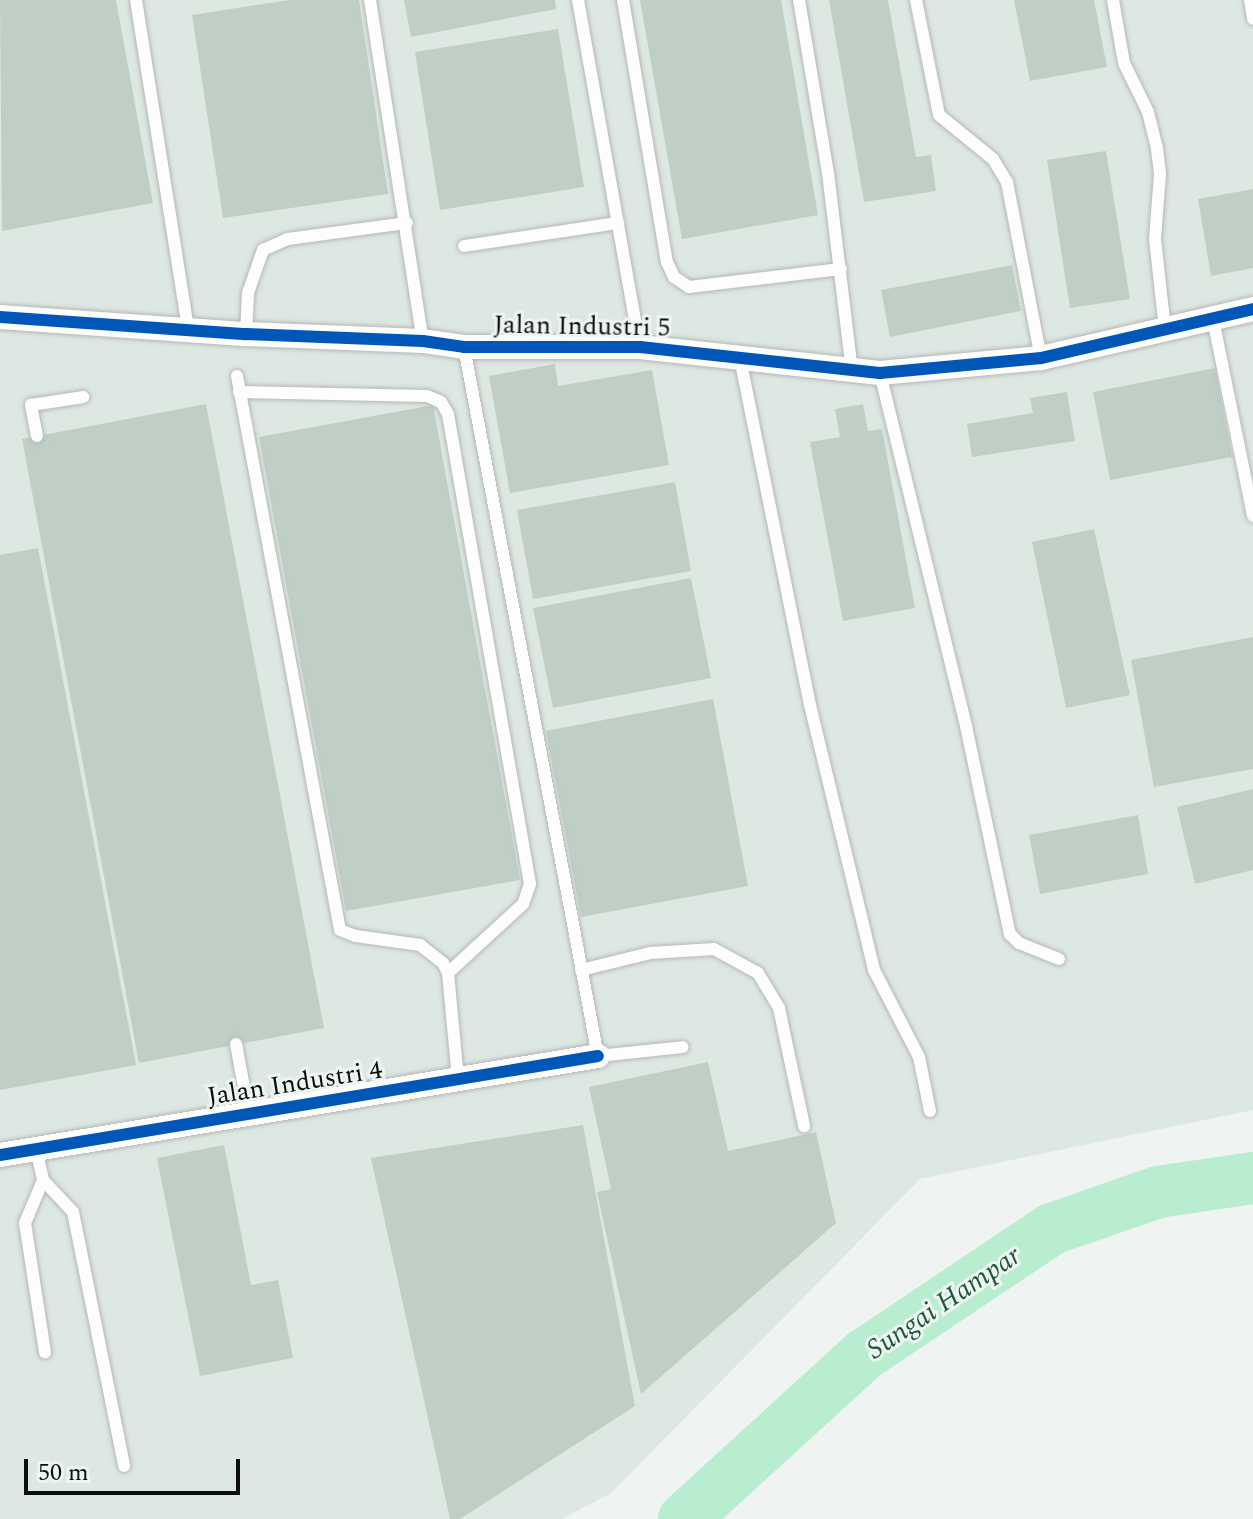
<!DOCTYPE html>
<style>
body{margin:0}
#map{position:relative;width:1253px;height:1519px;overflow:hidden;background:#eff3f1;font-family:Spectral,serif}
div>[style]{position:absolute}
.built>*{inset:0;background:#dee8e2}
.river>*{height:52px;margin:-26px;padding:0 26px;transform-origin:26px;border-radius:26px;background:#b8edcf}
.building>*{inset:0;background:#bfcfc6}
.roads{filter:drop-shadow(0 0 2px #b5b8b6) drop-shadow(0 0 2px #b5b8b6)}
.service>*{height:12px;margin:-6px;padding:0 6px;transform-origin:6px;border-radius:6px;background:#fdfdfd}
.minor>*{height:24px;margin:-12px;padding:0 12px;transform-origin:12px;border-radius:12px;background:#fdfdfd}
.cycleway>*{height:12px;margin:-6px;padding:0 6px;transform-origin:6px;border-radius:6px;background:#0057b8}
span{translate:-50% -50%;white-space:nowrap;text-align:center;line-height:1.15;-webkit-text-stroke:6px #edf5f0;paint-order:stroke}
.street-label{font-size:26px;color:#0d0f0e}
.water-label{font-size:28px;color:#1f573c;font-style:italic}
.scale{position:absolute;left:24px;top:1459px;width:216px;height:36px;box-sizing:border-box;border:4px solid #0d0f0e;border-top:0;padding-left:10px;font-size:24px;line-height:28px;white-space:nowrap;color:#0d0f0e;-webkit-text-stroke:6px #edf5f0;paint-order:stroke}
</style>
<div id="map">
<div class="built">
<i style="clip-path:polygon(0 0,1253px 0,1253px 1110px,920px 1179px,611px 1493px,562px 1519px,0 1519px)"></i>
</div>
<div class="river">
<i style="left:684px;top:1519px;width:245px;rotate:-42.4deg"></i>
<i style="left:865px;top:1354px;width:225px;rotate:-33.8deg"></i>
<i style="left:1052px;top:1229px;width:112px;rotate:-19.2deg"></i>
<i style="left:1158px;top:1192px;width:96px;rotate:-8.4deg"></i>
</div>
<div class="building">
<i style="clip-path:polygon(0 0,116px 0,153px 203px,2px 231px)"></i>
<i style="clip-path:polygon(289px 0,359px 0,388px 194px,223px 218px,192px 15px)"></i>
<i style="clip-path:polygon(404px 0,555px 0,556px 9px,411px 37px)"></i>
<i style="clip-path:polygon(640px 0,781px 0,818px 215px,682px 239px)"></i>
<i style="clip-path:polygon(829px 0,888px 0,916px 157px,931px 155px,936px 191px,864px 202px)"></i>
<i style="clip-path:polygon(1014px 0,1094px 0,1107px 67px,1030px 81px)"></i>
<i style="clip-path:polygon(558px 29px,584px 187px,440px 210px,415px 52px)"></i>
<i style="clip-path:polygon(1106px 151px,1130px 299px,1070px 308px,1047px 160px)"></i>
<i style="clip-path:polygon(1253px 189px,1253px 268px,1211px 276px,1198px 199px)"></i>
<i style="clip-path:polygon(1012px 265px,1021px 311px,890px 337px,881px 290px)"></i>
<i style="clip-path:polygon(555px 364px,558px 386px,652px 370px,669px 465px,510px 493px,489px 376px)"></i>
<i style="clip-path:polygon(1215px 368px,1232px 457px,1110px 480px,1093px 392px)"></i>
<i style="clip-path:polygon(1067px 392px,1075px 441px,972px 457px,967px 424px,1033px 413px,1030px 398px)"></i>
<i style="clip-path:polygon(206px 404px,324px 1028px,139px 1063px,22px 439px)"></i>
<i style="clip-path:polygon(863px 404px,868px 431px,882px 429px,915px 608px,843px 621px,810px 442px,840px 437px,835px 409px)"></i>
<i style="clip-path:polygon(433px 405px,520px 880px,346px 911px,259px 437px)"></i>
<i style="clip-path:polygon(675px 482px,691px 571px,533px 599px,517px 510px)"></i>
<i style="clip-path:polygon(1094px 529px,1130px 695px,1066px 708px,1032px 542px)"></i>
<i style="clip-path:polygon(38px 548px,136px 1065px,0 1090px,0 555px)"></i>
<i style="clip-path:polygon(691px 578px,711px 678px,553px 708px,533px 608px)"></i>
<i style="clip-path:polygon(1253px 637px,1253px 769px,1154px 787px,1131px 660px)"></i>
<i style="clip-path:polygon(713px 699px,748px 886px,581px 917px,546px 731px)"></i>
<i style="clip-path:polygon(1253px 789px,1253px 870px,1195px 884px,1177px 807px)"></i>
<i style="clip-path:polygon(1138px 815px,1148px 874px,1040px 894px,1029px 835px)"></i>
<i style="clip-path:polygon(708px 1062px,728px 1151px,816px 1132px,836px 1223px,641px 1394px,597px 1192px,611px 1189px,589px 1087px)"></i>
<i style="clip-path:polygon(583px 1125px,635px 1406px,460px 1519px,450px 1519px,371px 1158px)"></i>
<i style="clip-path:polygon(224px 1145px,251px 1285px,278px 1280px,293px 1358px,200px 1376px,157px 1158px)"></i>
</div>
<div class="roads">
<div class="service">
<i style="left:136px;top:0;width:334px;rotate:81deg"></i>
<i style="left:370px;top:0;width:345px;rotate:81.2deg"></i>
<i style="left:578px;top:0;width:352px;rotate:79.9deg"></i>
<i style="left:623px;top:0;width:266px;rotate:80.5deg"></i>
<i style="left:667px;top:262px;width:17px;rotate:65deg"></i>
<i style="left:674px;top:277px;width:18px;rotate:34deg"></i>
<i style="left:689px;top:287px;width:153px;rotate:-6.8deg"></i>
<i style="left:799px;top:0;width:175px;rotate:80.5deg"></i>
<i style="left:828px;top:173px;width:198px;rotate:83.1deg"></i>
<i style="left:916px;top:0;width:117px;rotate:78.7deg"></i>
<i style="left:939px;top:115px;width:70px;rotate:39.2deg"></i>
<i style="left:993px;top:159px;width:27px;rotate:59deg"></i>
<i style="left:1007px;top:182px;width:179px;rotate:79.1deg"></i>
<i style="left:1113px;top:0;width:64px;rotate:80.1deg"></i>
<i style="left:1124px;top:63px;width:55px;rotate:63.9deg"></i>
<i style="left:1148px;top:112px;width:38px;rotate:76deg"></i>
<i style="left:1157px;top:149px;width:25px;rotate:83deg"></i>
<i style="left:1160px;top:174px;width:65px;rotate:94.4deg"></i>
<i style="left:1155px;top:239px;width:92px;rotate:83.7deg"></i>
<i style="left:1250px;top:0;width:19px;rotate:81deg"></i>
<i style="left:464px;top:246px;width:156px;rotate:-8.5deg"></i>
<i style="left:1213px;top:319px;width:201px;rotate:78.5deg"></i>
<i style="left:246px;top:334px;width:41px;rotate:-87.2deg"></i>
<i style="left:248px;top:293px;width:46px;rotate:-70.8deg"></i>
<i style="left:263px;top:250px;width:27px;rotate:-24deg"></i>
<i style="left:288px;top:239px;width:120px;rotate:-7.7deg"></i>
<i style="left:464px;top:347px;width:722px;rotate:79.3deg"></i>
<i style="left:598px;top:1056px;width:85px;rotate:-6deg"></i>
<i style="left:740px;top:358px;width:354px;rotate:78.6deg"></i>
<i style="left:810px;top:705px;width:273px;rotate:76.4deg"></i>
<i style="left:874px;top:970px;width:98px;rotate:62.7deg"></i>
<i style="left:919px;top:1057px;width:55px;rotate:78.5deg"></i>
<i style="left:880px;top:373px;width:363px;rotate:76.3deg"></i>
<i style="left:966px;top:726px;width:213px;rotate:78.1deg"></i>
<i style="left:1010px;top:934px;width:13px;rotate:45deg"></i>
<i style="left:1019px;top:943px;width:43px;rotate:21.8deg"></i>
<i style="left:237px;top:376px;width:563px;rotate:79.47deg"></i>
<i style="left:340px;top:930px;width:17px;rotate:21deg"></i>
<i style="left:356px;top:936px;width:65px;rotate:8deg"></i>
<i style="left:420px;top:945px;width:29px;rotate:38deg"></i>
<i style="left:443px;top:963px;width:11px;rotate:63deg"></i>
<i style="left:448px;top:973px;width:106px;rotate:84.6deg"></i>
<i style="left:239px;top:392px;width:188px;rotate:1.2deg"></i>
<i style="left:427px;top:396px;width:15px;rotate:23deg"></i>
<i style="left:441px;top:402px;width:14px;rotate:60deg"></i>
<i style="left:448px;top:414px;width:477px;rotate:80.1deg"></i>
<i style="left:530px;top:884px;width:21px;rotate:109deg"></i>
<i style="left:523px;top:904px;width:102px;rotate:137.4deg"></i>
<i style="left:37px;top:436px;width:32px;rotate:-101deg"></i>
<i style="left:31px;top:405px;width:53px;rotate:-8.7deg"></i>
<i style="left:581px;top:970px;width:71px;rotate:-13.8deg"></i>
<i style="left:650px;top:953px;width:64px;rotate:-3.6deg"></i>
<i style="left:714px;top:949px;width:50px;rotate:28.6deg"></i>
<i style="left:758px;top:973px;width:41px;rotate:59deg"></i>
<i style="left:779px;top:1008px;width:121px;rotate:78deg"></i>
<i style="left:236px;top:1044px;width:71px;rotate:79.5deg"></i>
<i style="left:36px;top:1149px;width:32px;rotate:77deg"></i>
<i style="left:43px;top:1180px;width:44px;rotate:46.8deg"></i>
<i style="left:73px;top:1212px;width:259px;rotate:78.6deg"></i>
<i style="left:43px;top:1180px;width:47px;rotate:112.7deg"></i>
<i style="left:25px;top:1223px;width:131px;rotate:81.2deg"></i>
</div>
<div class="minor">
<i style="left:0;top:317px;width:247px;rotate:4deg"></i>
<i style="left:246px;top:334px;width:177px;rotate:2.3deg"></i>
<i style="left:423px;top:341px;width:41px;rotate:8.3deg"></i>
<i style="left:464px;top:347px;width:176px"></i>
<i style="left:640px;top:347px;width:241px;rotate:6.2deg"></i>
<i style="left:880px;top:373px;width:162px;rotate:-5.3deg"></i>
<i style="left:1041px;top:358px;width:218px;rotate:-13deg"></i>
<i style="left:0;top:1155px;width:606px;rotate:-9.4deg"></i>
</div>
</div>
<div class="cycleway">
<i style="left:0;top:317px;width:247px;rotate:4deg"></i>
<i style="left:246px;top:334px;width:177px;rotate:2.3deg"></i>
<i style="left:423px;top:341px;width:41px;rotate:8.3deg"></i>
<i style="left:464px;top:347px;width:176px"></i>
<i style="left:640px;top:347px;width:241px;rotate:6.2deg"></i>
<i style="left:880px;top:373px;width:162px;rotate:-5.3deg"></i>
<i style="left:1041px;top:358px;width:218px;rotate:-13deg"></i>
<i style="left:0;top:1155px;width:606px;rotate:-9.4deg"></i>
</div>
<div class="street-label">
<span style="left:582px;top:327px;rotate:1deg">Jalan Industri 5</span>
<span style="left:295px;top:1084px;rotate:-9deg">Jalan Industri 4</span>
</div>
<div class="water-label">
<span style="left:944px;top:1303px;rotate:-34deg">Sungai Hampar</span>
</div>
<div class="scale">50 m</div>
</div>
